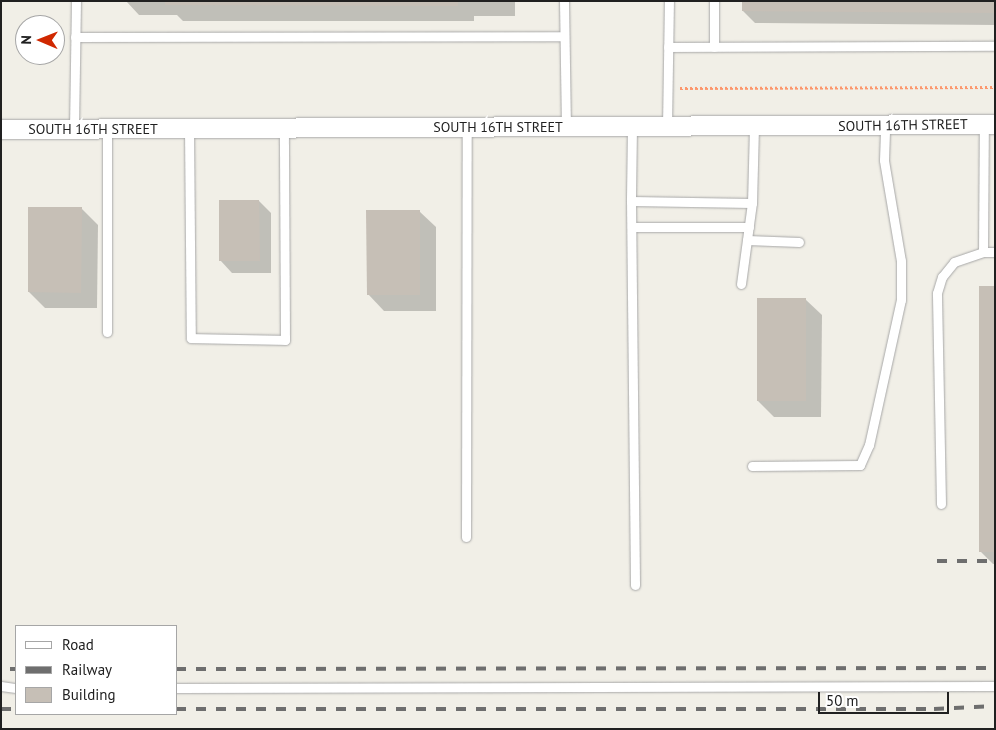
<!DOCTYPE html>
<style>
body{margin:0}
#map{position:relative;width:996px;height:730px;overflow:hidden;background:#f1efe7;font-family:"PT Sans",sans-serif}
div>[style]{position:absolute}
.shadow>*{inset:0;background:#0003}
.building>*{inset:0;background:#c6bfb6}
.path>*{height:3px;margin-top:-1.5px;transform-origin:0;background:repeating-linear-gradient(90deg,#fc976d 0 2.5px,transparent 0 5px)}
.roads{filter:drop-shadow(0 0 1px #a7a7a7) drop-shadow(0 0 1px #a7a7a7)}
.lane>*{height:9px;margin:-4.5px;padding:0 4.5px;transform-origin:4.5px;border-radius:4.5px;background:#fff}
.street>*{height:19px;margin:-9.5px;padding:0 9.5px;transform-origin:9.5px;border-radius:9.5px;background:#fff}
.rail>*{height:4px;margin-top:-2px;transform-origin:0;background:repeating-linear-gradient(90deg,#6e6e6e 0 10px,transparent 0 20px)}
span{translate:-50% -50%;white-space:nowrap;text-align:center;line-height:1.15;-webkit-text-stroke:5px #fff;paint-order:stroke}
.street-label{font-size:14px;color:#202020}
.frame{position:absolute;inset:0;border:2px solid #202020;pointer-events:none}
.legend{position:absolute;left:15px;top:625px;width:162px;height:90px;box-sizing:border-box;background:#fff;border:1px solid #a6a6a6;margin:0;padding:6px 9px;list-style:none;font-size:15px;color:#202020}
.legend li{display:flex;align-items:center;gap:10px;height:25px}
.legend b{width:25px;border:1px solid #a6a6a6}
.north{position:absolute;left:15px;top:15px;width:50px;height:50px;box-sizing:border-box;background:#fff;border:1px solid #a6a6a6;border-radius:50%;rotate:271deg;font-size:14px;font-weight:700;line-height:20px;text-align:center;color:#202020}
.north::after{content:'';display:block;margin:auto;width:18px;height:22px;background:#d02800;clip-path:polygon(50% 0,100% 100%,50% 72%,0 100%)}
.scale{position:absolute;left:818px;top:692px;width:131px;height:22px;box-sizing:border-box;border:2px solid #202020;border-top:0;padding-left:6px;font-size:15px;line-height:18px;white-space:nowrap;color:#202020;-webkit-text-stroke:4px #fff;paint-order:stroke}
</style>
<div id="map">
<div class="shadow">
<i style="clip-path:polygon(126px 1px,515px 1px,515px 16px,474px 16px,474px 21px,183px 21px,177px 15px,139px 15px)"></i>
<i style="clip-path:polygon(995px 1px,995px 25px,755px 23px,743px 11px)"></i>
<i style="clip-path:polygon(259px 201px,271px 213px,271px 273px,232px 273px,220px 260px)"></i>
<i style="clip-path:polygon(82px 209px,98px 225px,97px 308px,45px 308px,29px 292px)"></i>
<i style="clip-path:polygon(419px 211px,436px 227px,436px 311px,384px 311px,368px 294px)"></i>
<i style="clip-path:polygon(995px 287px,995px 564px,993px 564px,980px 551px)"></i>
<i style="clip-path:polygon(805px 299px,822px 315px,821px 417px,774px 417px,758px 401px)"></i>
</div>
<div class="building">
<i style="clip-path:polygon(165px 1px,458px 1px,458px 6px,165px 5px)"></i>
<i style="clip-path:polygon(742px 1px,995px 1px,995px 13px,742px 11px)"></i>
<i style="clip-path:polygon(219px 200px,259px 200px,260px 261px,219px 261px)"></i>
<i style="clip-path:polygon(28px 207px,82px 207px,81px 293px,28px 292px)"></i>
<i style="clip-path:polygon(366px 210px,420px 210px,420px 295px,367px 295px)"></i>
<i style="clip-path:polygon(979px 286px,995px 286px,995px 552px,979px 552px)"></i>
<i style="clip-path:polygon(757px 298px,806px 298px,806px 401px,757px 401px)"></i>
</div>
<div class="path">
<i style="left:680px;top:88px;width:315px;rotate:-0.2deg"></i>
</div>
<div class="roads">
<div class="lane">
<i style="left:564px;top:1px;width:126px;rotate:89.1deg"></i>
<i style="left:714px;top:1px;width:46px;rotate:90deg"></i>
<i style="left:75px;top:37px;width:489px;rotate:-0.1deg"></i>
<i style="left:668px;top:47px;width:327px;rotate:-0.2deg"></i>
<i style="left:632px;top:126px;width:75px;rotate:90.8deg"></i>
<i style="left:631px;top:201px;width:121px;rotate:0.9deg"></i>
<i style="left:667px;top:126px;width:125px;rotate:-89.1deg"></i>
<i style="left:74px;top:128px;width:127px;rotate:-89.1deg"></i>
<i style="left:189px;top:128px;width:210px;rotate:89.5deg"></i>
<i style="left:191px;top:338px;width:94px;rotate:1.2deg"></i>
<i style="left:285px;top:340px;width:212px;rotate:-90.3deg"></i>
<i style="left:631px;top:201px;width:384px;rotate:89.4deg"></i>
<i style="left:632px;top:227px;width:117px"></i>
<i style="left:747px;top:240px;width:52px;rotate:2.2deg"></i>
<i style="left:983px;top:252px;width:129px;rotate:-89.6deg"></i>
<i style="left:741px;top:284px;width:82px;rotate:-82.3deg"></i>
<i style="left:752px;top:203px;width:77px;rotate:-88.5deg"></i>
<i style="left:107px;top:332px;width:203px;rotate:-90deg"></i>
<i style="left:752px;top:466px;width:108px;rotate:-0.5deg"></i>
<i style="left:860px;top:465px;width:22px;rotate:-66deg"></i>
<i style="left:869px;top:445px;width:148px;rotate:-77.6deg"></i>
<i style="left:901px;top:300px;width:39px;rotate:-90deg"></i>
<i style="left:901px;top:261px;width:102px;rotate:-99.6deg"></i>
<i style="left:884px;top:160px;width:34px;rotate:-88deg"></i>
<i style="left:941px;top:504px;width:211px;rotate:-91.1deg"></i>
<i style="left:937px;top:293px;width:17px;rotate:-73deg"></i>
<i style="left:942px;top:277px;width:19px;rotate:-51deg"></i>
<i style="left:954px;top:262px;width:31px;rotate:-19deg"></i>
<i style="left:983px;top:252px;width:12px"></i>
<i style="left:466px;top:537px;width:410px;rotate:-89.9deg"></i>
<i style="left:1px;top:686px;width:15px;rotate:8deg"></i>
<i style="left:176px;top:688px;width:819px;rotate:-0.14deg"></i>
</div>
<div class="street">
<i style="left:1px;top:129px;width:994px;rotate:-0.29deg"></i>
</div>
</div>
<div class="rail">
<i style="left:937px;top:561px;width:58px"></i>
<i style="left:10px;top:669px;width:6px"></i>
<i style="left:176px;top:669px;width:819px;rotate:-0.07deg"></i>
<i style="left:1px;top:709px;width:15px"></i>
<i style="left:176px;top:709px;width:758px"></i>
<i style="left:934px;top:709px;width:61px;rotate:-2.8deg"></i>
</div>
<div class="street-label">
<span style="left:903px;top:125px;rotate:-1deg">SOUTH 16TH STREET</span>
<span style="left:498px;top:127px">SOUTH 16TH STREET</span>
<span style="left:93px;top:129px">SOUTH 16TH STREET</span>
</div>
<div class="frame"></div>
<ul class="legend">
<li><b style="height:6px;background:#fff"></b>Road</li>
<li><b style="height:6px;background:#6e6e6e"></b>Railway</li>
<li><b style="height:14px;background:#c6bfb6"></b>Building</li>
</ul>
<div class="north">N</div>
<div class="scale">50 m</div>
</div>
